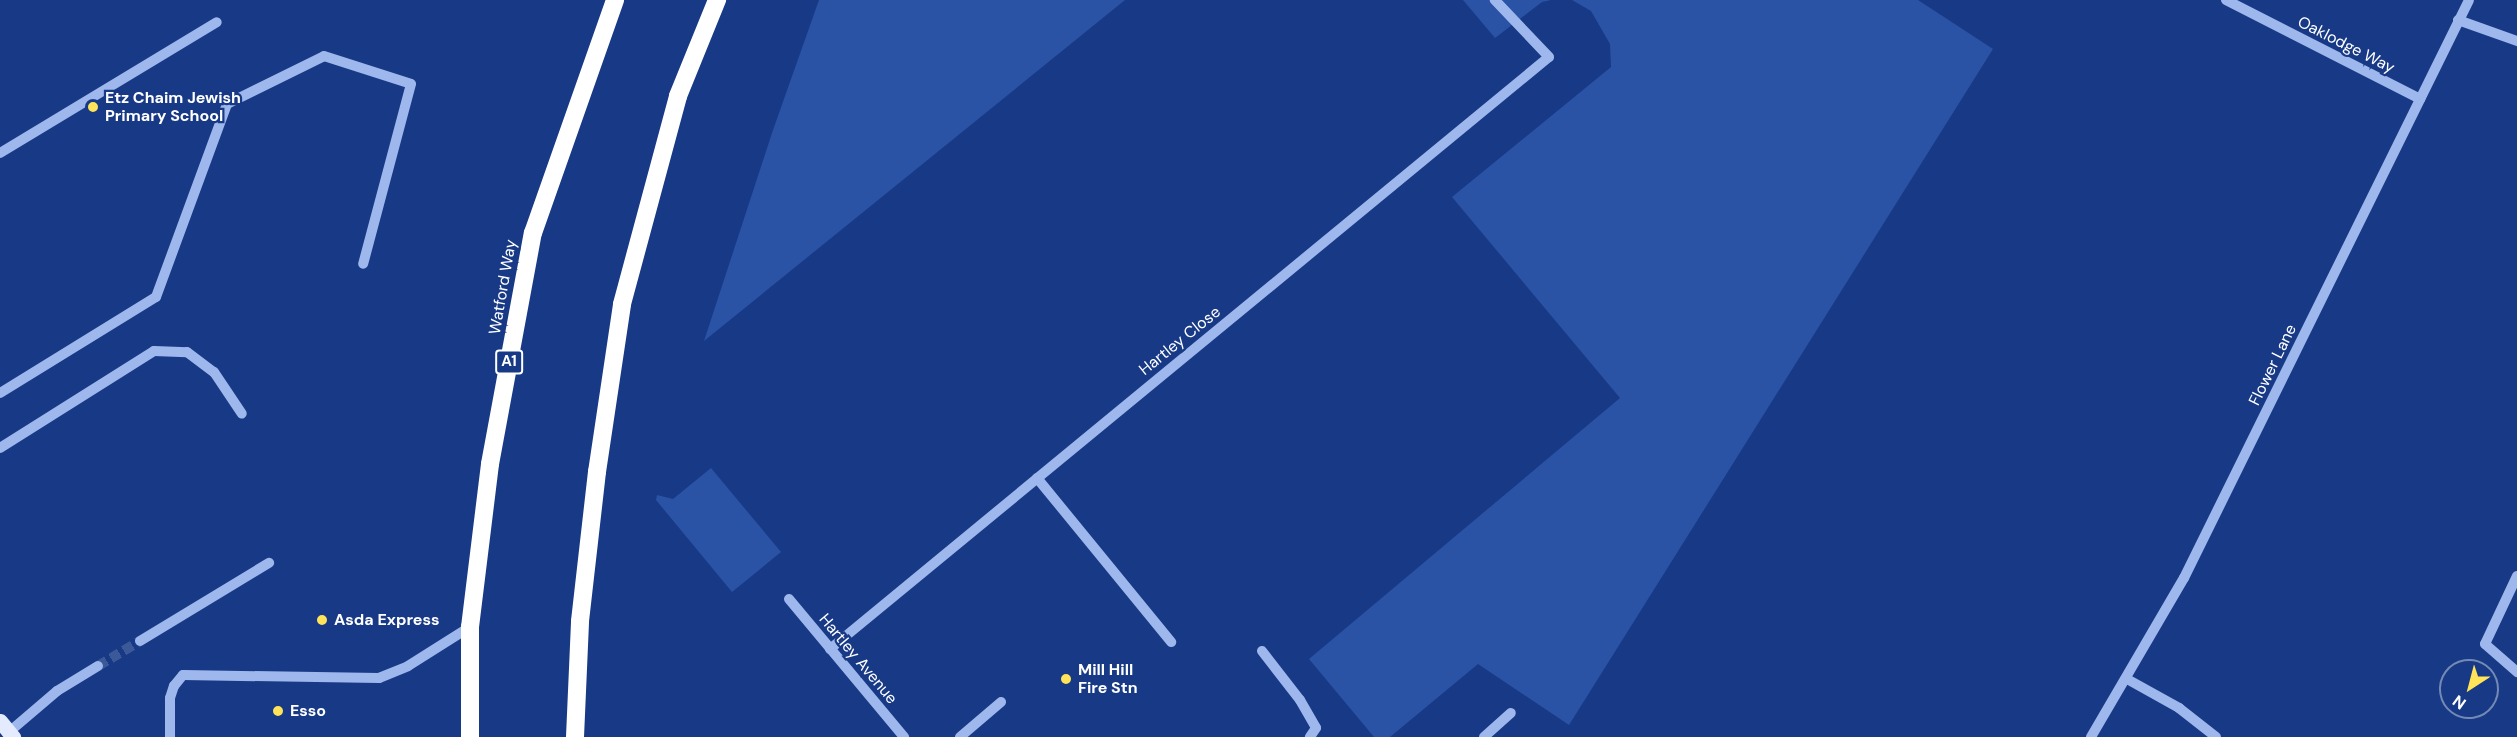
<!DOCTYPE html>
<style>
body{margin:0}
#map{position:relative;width:2517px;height:737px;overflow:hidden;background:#183a86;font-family:"DM Sans",sans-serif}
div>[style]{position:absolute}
.green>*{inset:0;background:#2a52a5}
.minor-tunnel>*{height:10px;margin-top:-5px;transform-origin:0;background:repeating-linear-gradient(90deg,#3b5898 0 10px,transparent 0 15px)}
.minor>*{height:10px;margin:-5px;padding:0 5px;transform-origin:5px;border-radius:5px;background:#9eb8ed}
.major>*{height:15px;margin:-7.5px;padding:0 7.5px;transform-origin:7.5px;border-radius:7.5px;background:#e4ebff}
.highway>*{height:18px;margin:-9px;padding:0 9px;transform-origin:9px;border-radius:9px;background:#fff}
.dots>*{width:16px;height:16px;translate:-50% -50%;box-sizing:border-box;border:3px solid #183a86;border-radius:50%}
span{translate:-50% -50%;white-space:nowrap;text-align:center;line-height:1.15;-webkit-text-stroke:4.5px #183a86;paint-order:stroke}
.shield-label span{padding:2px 4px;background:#183a86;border:2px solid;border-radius:4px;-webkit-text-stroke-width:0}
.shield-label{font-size:15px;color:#fff;font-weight:700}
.street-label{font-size:16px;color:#fff}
.poi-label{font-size:16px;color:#fff;font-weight:700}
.left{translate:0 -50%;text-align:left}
.north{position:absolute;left:2439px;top:659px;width:60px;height:60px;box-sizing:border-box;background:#183a86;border:2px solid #7489b6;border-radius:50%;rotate:216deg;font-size:16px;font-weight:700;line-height:24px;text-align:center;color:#fff}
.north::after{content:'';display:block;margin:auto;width:21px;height:27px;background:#ffe45a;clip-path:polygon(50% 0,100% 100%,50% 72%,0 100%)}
</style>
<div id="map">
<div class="green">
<i style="clip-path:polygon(819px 0,1125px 0,704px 341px,773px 130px)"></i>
<i style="clip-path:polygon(1463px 0,1551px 0,1542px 2px,1495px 38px)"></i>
<i style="clip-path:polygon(1572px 0,1918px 0,1993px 49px,1569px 725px,1478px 664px,1390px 737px,1374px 737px,1309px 659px,1620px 398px,1452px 197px,1611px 67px,1610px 44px,1591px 11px)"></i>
<i style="clip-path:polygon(711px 468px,781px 552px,732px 592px,656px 500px,657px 495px,673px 499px)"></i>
</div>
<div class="minor-tunnel">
<i style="left:98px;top:666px;width:49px;rotate:-30.8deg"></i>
</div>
<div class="minor">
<i style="left:2226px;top:0;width:218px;rotate:27deg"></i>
<i style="left:2458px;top:20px;width:63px;rotate:19.6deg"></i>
<i style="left:0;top:153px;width:253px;rotate:-31.1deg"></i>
<i style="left:0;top:393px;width:183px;rotate:-31.6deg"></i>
<i style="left:156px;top:297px;width:206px;rotate:-69.8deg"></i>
<i style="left:227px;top:104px;width:108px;rotate:-26.3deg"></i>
<i style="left:324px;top:56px;width:91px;rotate:17.8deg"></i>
<i style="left:411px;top:84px;width:186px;rotate:104.9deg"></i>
<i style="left:0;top:448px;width:182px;rotate:-32.2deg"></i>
<i style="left:154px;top:351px;width:33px;rotate:2deg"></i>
<i style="left:187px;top:352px;width:34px;rotate:37deg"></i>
<i style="left:214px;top:372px;width:50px;rotate:56.3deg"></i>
<i style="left:1037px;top:478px;width:212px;rotate:50.7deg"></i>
<i style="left:2517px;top:576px;width:75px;rotate:115.2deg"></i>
<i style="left:2485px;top:644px;width:43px;rotate:41.2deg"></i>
<i style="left:789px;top:599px;width:180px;rotate:50.2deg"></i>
<i style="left:140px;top:641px;width:151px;rotate:-31.2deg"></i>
<i style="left:830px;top:649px;width:931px;rotate:-39.47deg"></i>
<i style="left:1549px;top:57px;width:79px;rotate:-133.5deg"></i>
<i style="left:1262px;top:651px;width:62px;rotate:52.2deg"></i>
<i style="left:1300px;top:700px;width:32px;rotate:60deg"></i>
<i style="left:1316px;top:728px;width:11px;rotate:124deg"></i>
<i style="left:2127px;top:679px;width:60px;rotate:29.1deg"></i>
<i style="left:2179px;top:708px;width:47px;rotate:38.1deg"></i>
<i style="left:9px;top:732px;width:63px;rotate:-40.5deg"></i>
<i style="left:57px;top:691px;width:48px;rotate:-31.4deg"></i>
<i style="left:170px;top:737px;width:39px;rotate:-90deg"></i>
<i style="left:170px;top:698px;width:13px;rotate:-72deg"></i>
<i style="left:174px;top:686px;width:14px;rotate:-51deg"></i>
<i style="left:183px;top:675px;width:196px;rotate:0.9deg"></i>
<i style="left:379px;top:678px;width:31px;rotate:-22deg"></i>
<i style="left:408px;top:666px;width:73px;rotate:-32.2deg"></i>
<i style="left:960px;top:737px;width:54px;rotate:-40.5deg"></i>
<i style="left:1484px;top:737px;width:36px;rotate:-42deg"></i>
<i style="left:2091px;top:737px;width:184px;rotate:-59.7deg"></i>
<i style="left:2184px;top:578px;width:644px;rotate:-63.75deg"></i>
</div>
<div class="major">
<i style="left:0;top:721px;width:21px;rotate:51deg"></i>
</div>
<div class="highway">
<i style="left:470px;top:737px;width:110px;rotate:-90deg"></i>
<i style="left:470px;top:627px;width:164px;rotate:-83deg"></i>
<i style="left:490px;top:464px;width:235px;rotate:-79.5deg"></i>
<i style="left:533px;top:233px;width:247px;rotate:-70.6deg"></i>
<i style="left:575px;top:737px;width:116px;rotate:-87.5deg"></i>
<i style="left:580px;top:621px;width:150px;rotate:-83.5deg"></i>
<i style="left:597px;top:472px;width:170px;rotate:-81.5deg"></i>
<i style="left:622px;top:304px;width:215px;rotate:-74.9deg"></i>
<i style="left:678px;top:96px;width:104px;rotate:-67.9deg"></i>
</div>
<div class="dots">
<i style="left:93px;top:107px;background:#ffe45a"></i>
<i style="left:322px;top:620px;background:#ffe45a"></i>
<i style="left:1066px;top:679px;background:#ffe45a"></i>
<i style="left:278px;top:711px;background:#ffe45a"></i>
</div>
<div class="shield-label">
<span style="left:509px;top:362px">A1</span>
</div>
<div class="street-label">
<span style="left:2346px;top:45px;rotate:27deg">Oaklodge Way</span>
<span style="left:503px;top:287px;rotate:-80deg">Watford Way</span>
<span style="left:1180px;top:341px;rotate:-39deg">Hartley Close</span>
<span style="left:2273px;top:365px;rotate:-64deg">Flower Lane</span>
<span style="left:858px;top:659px;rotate:50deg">Hartley Avenue</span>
</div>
<div class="poi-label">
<span class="left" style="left:105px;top:107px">Etz Chaim Jewish<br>Primary School</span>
<span class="left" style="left:334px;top:620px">Asda Express</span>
<span class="left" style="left:1078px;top:679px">Mill Hill<br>Fire Stn</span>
<span class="left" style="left:290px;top:711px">Esso</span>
</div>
<div class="north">N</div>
</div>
